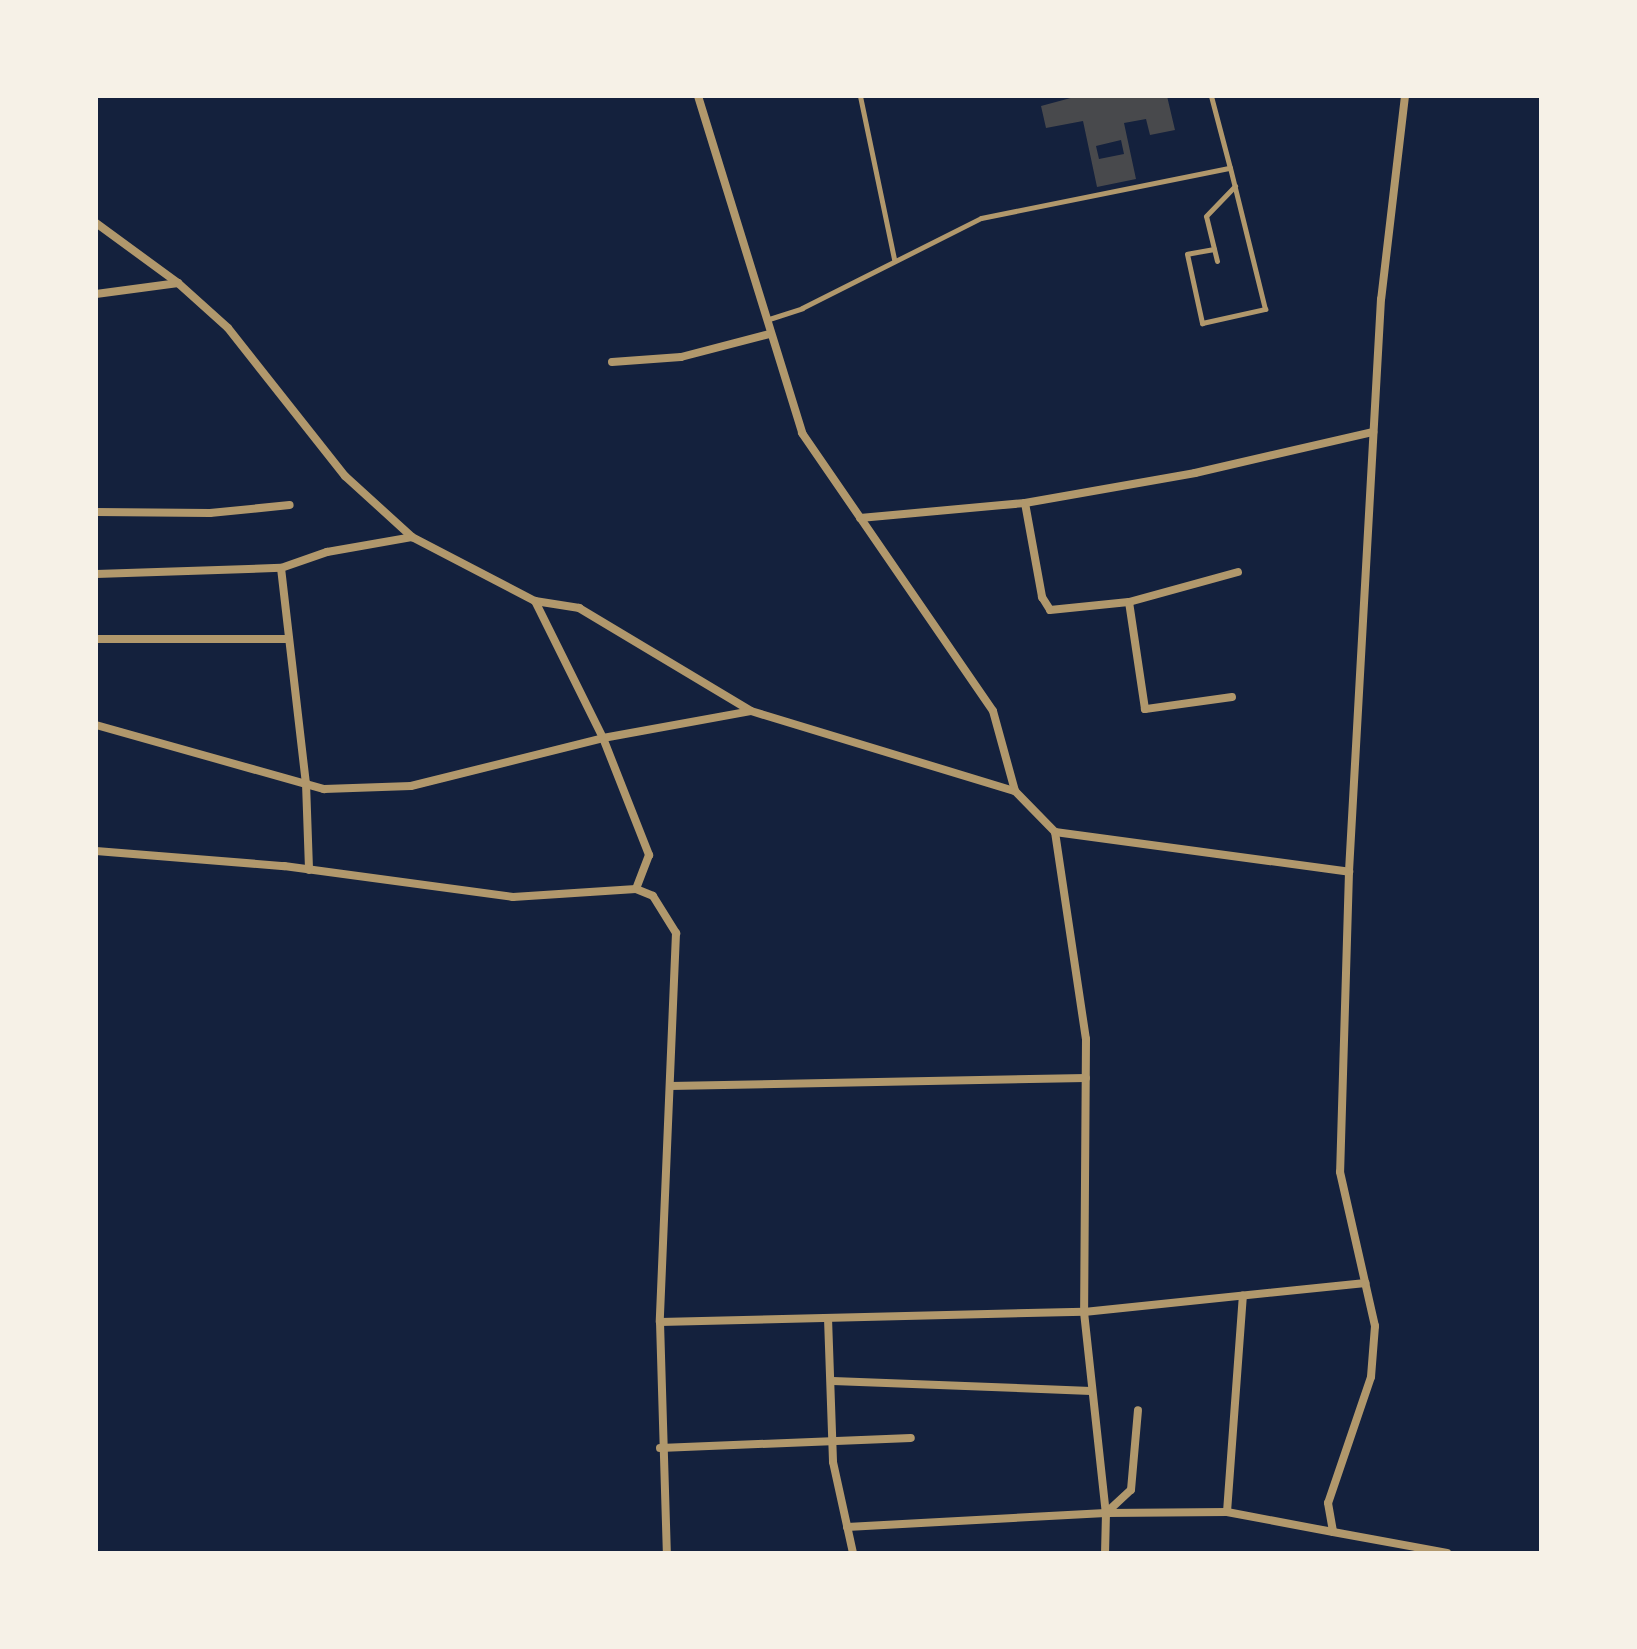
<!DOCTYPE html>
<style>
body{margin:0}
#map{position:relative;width:1637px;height:1649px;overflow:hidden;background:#14213d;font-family:"PT Sans Narrow",sans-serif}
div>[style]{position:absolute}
.building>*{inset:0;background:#48494c}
.service>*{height:5px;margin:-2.5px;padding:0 2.5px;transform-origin:2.5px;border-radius:2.5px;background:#b1986c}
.minor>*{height:8px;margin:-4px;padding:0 4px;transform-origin:4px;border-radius:4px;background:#b1986c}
span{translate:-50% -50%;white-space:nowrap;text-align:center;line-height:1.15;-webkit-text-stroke:7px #f6f1e7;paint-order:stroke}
.frame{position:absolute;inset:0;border:98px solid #f6f1e7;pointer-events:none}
</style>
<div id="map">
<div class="building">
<i style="clip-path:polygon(evenodd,1078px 96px,1167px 96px,1175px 130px,1150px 135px,1146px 119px,1124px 123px,1136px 179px,1097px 187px,1083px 121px,1046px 128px,1041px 106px,1078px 96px,1121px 140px,1124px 154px,1099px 159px,1096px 146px,1121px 140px)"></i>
</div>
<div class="service">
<i style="left:860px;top:96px;width:167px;rotate:78.2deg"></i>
<i style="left:1214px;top:249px;width:27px;rotate:170deg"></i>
<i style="left:1187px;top:254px;width:71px;rotate:77.7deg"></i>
<i style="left:1202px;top:323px;width:65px;rotate:-12.5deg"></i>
<i style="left:1265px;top:309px;width:145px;rotate:-103.9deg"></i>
<i style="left:1217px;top:261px;width:46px;rotate:-103.7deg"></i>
<i style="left:1206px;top:216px;width:42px;rotate:-46deg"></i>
<i style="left:766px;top:320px;width:38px;rotate:-18deg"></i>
<i style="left:802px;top:308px;width:200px;rotate:-26.7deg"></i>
<i style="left:981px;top:218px;width:254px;rotate:-11.4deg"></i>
<i style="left:1230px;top:168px;width:74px;rotate:-104.8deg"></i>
</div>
<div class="minor">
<i style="left:698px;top:96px;width:353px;rotate:72.8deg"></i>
<i style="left:802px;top:433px;width:337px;rotate:55.5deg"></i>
<i style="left:993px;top:711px;width:83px;rotate:74.6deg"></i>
<i style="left:1405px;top:96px;width:204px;rotate:96.7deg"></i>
<i style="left:1381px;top:299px;width:574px;rotate:93.2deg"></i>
<i style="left:1349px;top:872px;width:300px;rotate:91.7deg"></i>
<i style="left:1340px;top:1172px;width:158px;rotate:77.2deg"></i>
<i style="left:1375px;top:1326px;width:51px;rotate:94.5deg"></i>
<i style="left:1371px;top:1377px;width:133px;rotate:108.8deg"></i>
<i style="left:1328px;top:1503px;width:29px;rotate:80deg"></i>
<i style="left:1333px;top:1532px;width:116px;rotate:10.4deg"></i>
<i style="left:96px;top:223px;width:102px;rotate:36.2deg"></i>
<i style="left:178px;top:283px;width:67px;rotate:42deg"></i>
<i style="left:228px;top:328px;width:189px;rotate:51.7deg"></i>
<i style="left:345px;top:476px;width:91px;rotate:42.3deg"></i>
<i style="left:412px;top:537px;width:139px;rotate:27.5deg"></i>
<i style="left:535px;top:601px;width:45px;rotate:9deg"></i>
<i style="left:579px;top:608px;width:200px;rotate:30.9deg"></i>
<i style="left:751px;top:711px;width:276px;rotate:16.9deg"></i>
<i style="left:1015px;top:791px;width:57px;rotate:45.7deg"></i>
<i style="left:1055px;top:832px;width:297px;rotate:7.7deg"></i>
<i style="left:96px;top:294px;width:83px;rotate:-7.6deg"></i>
<i style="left:612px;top:362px;width:69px;rotate:-4.1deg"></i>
<i style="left:681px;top:357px;width:91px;rotate:-14.6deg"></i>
<i style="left:1025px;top:503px;width:96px;rotate:79.7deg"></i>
<i style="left:1042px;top:597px;width:15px;rotate:58deg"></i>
<i style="left:1050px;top:610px;width:79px;rotate:-5.8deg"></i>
<i style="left:96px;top:512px;width:114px;rotate:0.5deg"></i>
<i style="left:210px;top:513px;width:80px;rotate:-5.7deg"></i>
<i style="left:860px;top:518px;width:166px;rotate:-5.2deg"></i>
<i style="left:1025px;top:503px;width:173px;rotate:-10deg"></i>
<i style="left:1195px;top:473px;width:183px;rotate:-13deg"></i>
<i style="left:281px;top:568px;width:216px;rotate:83.4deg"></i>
<i style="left:306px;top:783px;width:87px;rotate:88deg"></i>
<i style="left:96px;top:574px;width:185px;rotate:-1.9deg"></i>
<i style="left:281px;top:568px;width:49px;rotate:-19.2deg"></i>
<i style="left:327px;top:552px;width:86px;rotate:-10deg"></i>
<i style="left:535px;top:601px;width:153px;rotate:63.6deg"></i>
<i style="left:603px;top:738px;width:126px;rotate:68.5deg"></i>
<i style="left:649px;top:855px;width:36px;rotate:111deg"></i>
<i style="left:96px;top:639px;width:190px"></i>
<i style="left:1232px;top:697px;width:88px;rotate:172.1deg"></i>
<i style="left:1145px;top:709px;width:108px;rotate:-98.5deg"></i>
<i style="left:1129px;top:602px;width:113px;rotate:-15.4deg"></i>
<i style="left:96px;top:725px;width:237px;rotate:15.7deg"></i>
<i style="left:324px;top:789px;width:87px;rotate:-2deg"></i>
<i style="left:411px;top:786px;width:198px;rotate:-14deg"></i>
<i style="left:603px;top:738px;width:150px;rotate:-10.3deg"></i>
<i style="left:1055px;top:832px;width:209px;rotate:81.5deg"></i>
<i style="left:1086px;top:1039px;width:273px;rotate:90.4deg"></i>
<i style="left:1084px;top:1312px;width:202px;rotate:83.8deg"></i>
<i style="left:1106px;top:1513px;width:40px;rotate:91.4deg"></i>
<i style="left:96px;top:851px;width:189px;rotate:4.6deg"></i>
<i style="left:284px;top:866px;width:231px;rotate:7.7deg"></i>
<i style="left:513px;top:897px;width:123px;rotate:-3.7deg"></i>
<i style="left:636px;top:889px;width:18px;rotate:22deg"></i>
<i style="left:653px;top:896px;width:44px;rotate:58.1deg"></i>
<i style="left:676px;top:933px;width:389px;rotate:92.4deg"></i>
<i style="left:660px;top:1322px;width:231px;rotate:88.3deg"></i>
<i style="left:670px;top:1086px;width:416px;rotate:-1.1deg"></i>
<i style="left:828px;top:1318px;width:144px;rotate:88deg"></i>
<i style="left:833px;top:1462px;width:93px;rotate:77.6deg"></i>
<i style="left:660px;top:1322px;width:424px;rotate:-1.4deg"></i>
<i style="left:1084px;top:1312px;width:283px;rotate:-5.9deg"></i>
<i style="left:833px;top:1381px;width:258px;rotate:2.2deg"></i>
<i style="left:660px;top:1448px;width:251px;rotate:-2.3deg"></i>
<i style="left:1227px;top:1512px;width:217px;rotate:-85.8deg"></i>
<i style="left:1107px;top:1513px;width:120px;rotate:-0.5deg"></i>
<i style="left:1227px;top:1512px;width:108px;rotate:10.7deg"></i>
<i style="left:847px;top:1527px;width:259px;rotate:-3.1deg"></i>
<i style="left:1106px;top:1513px;width:34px;rotate:-43deg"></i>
<i style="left:1131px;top:1490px;width:80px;rotate:-85deg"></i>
</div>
<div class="frame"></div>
</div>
